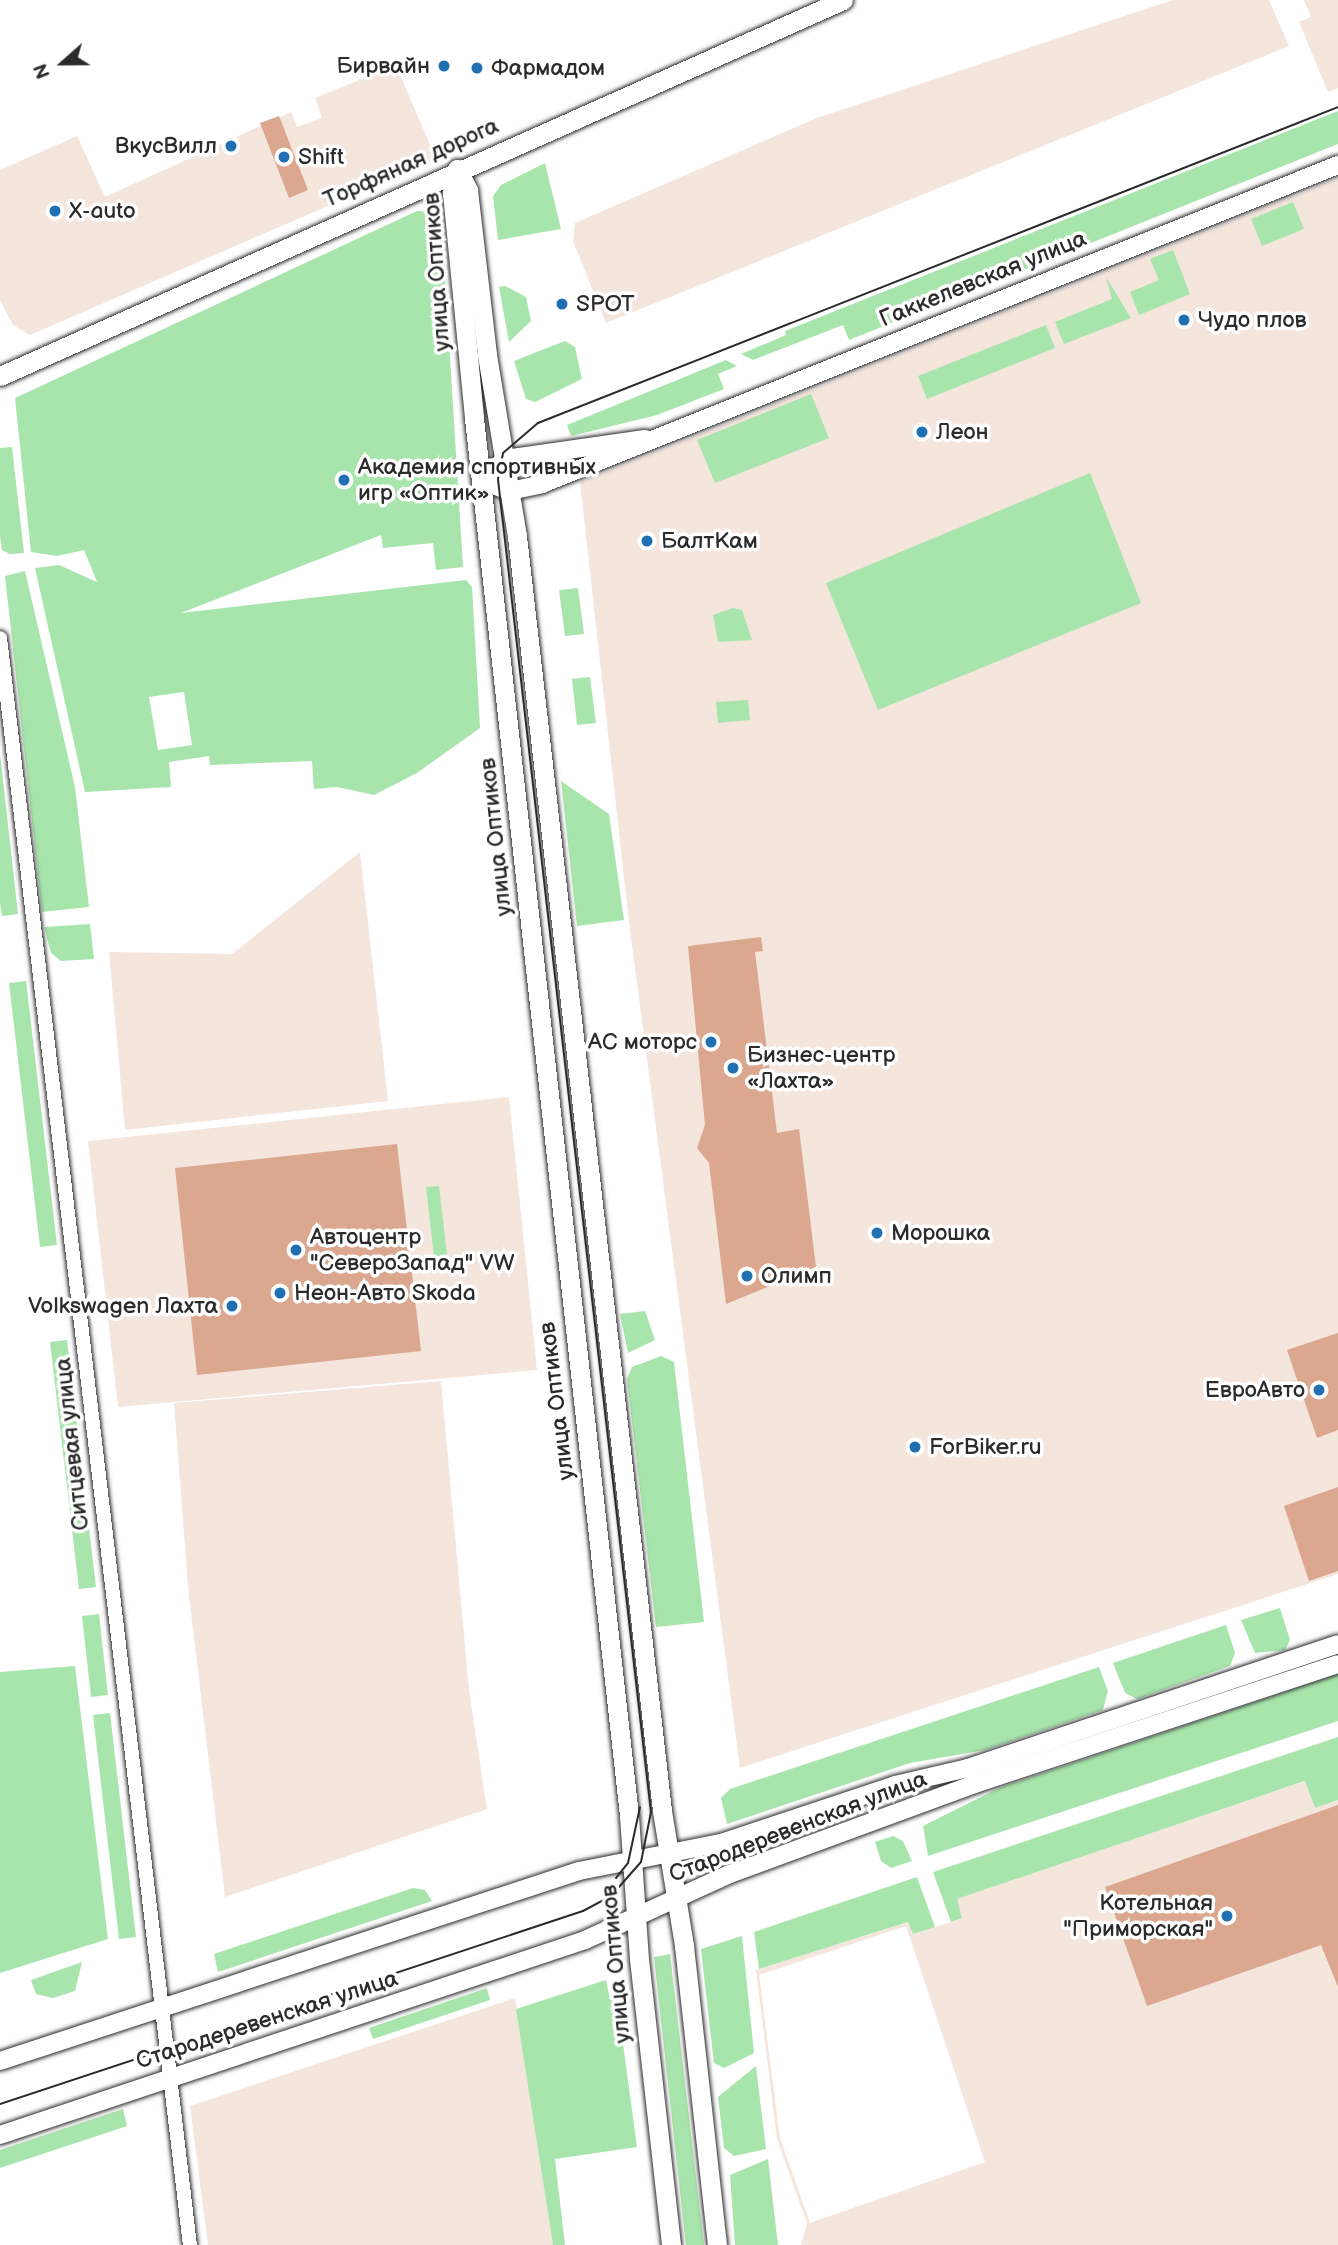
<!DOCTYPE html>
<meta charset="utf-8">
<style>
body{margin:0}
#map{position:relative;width:1338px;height:2245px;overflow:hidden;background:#fff;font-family:"Balsamiq Sans",sans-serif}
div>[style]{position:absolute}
.built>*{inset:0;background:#f4e5dd}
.green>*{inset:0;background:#a8e5ac}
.building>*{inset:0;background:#dba78f}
.roads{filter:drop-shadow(0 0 2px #2b2b2b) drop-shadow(0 0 2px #2b2b2b)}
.minor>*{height:14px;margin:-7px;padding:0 7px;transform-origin:7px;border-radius:7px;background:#fff}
.tertiary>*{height:18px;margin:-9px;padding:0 9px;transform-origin:9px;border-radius:9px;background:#fff}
.secondary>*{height:19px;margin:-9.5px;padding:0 9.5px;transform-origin:9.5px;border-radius:9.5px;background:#fff}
.tram>*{height:2px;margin:-1px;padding:0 1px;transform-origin:1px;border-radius:1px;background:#2b2b2b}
.dots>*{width:19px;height:19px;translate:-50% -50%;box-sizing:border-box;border:4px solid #fff;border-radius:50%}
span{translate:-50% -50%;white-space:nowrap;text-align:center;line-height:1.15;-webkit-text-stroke:7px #fff;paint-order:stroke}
.poi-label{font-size:23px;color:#2b2b2b}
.right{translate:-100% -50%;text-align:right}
.left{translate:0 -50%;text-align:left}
.street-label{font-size:23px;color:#2b2b2b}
.north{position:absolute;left:28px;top:28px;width:70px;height:70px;-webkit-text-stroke:5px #fff;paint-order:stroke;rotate:249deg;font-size:19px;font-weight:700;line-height:28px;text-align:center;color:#2b2b2b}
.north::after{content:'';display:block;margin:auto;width:24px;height:32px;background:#2b2b2b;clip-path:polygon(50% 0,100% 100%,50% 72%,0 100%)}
</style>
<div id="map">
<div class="built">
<i style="clip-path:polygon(1173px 0,1269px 0,1289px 46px,606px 323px,573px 241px,575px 223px,817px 118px)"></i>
<i style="clip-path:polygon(1304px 0,1338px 0,1338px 88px,1328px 92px,1299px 22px,1311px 17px)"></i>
<i style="clip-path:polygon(396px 65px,436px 159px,30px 335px,13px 325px,0 300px,0 170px,77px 136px,105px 197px,291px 112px,297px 127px,322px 118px,315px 98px)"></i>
<i style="clip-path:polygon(1338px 178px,1338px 1574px,740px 1768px,629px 922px,580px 482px)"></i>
<i style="clip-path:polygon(360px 852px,388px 1101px,125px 1130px,109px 952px,232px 954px)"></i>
<i style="clip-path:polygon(509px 1097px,537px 1370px,118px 1407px,88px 1141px)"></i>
<i style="clip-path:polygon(441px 1381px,469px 1690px,487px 1809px,225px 1897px,188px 1587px,174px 1403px)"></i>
<i style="clip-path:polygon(evenodd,1306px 1781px,1315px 1808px,1338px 1800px,1338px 2245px,801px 2245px,807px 2223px,777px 2139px,756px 1970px,909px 1922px,914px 1934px,962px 1918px,956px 1899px,1306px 1781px,906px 1926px,985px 2162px,810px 2223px,780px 2138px,759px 1975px,906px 1926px)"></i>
<i style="clip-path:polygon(515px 1998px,553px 2245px,208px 2245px,190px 2106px)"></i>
</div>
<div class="green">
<i style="clip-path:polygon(1338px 111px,1338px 144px,849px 340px,843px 325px,753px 360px,741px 354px,786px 335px,785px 331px)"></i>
<i style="clip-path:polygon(545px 163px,561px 229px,498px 240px,493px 196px,501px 185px)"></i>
<i style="clip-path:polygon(1293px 202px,1304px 229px,1262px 246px,1251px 219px)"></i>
<i style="clip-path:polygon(evenodd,417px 211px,431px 212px,442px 228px,463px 567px,436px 570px,433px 543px,383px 548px,381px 535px,181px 613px,466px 580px,472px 587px,480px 728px,417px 773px,374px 795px,337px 787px,314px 789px,312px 761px,210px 765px,209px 756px,169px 762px,171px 787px,85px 792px,35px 568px,59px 565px,97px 582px,84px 550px,57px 556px,31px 552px,15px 398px,417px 211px,184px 692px,192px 745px,158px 750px,149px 697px,184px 692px)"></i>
<i style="clip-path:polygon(1173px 250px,1190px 294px,1139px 315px,1130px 292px,1159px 280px,1150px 259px)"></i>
<i style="clip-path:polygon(1106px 277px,1131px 318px,1064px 344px,1055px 322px,1112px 299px)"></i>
<i style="clip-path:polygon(505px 286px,526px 297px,531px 321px,509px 342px,499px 287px)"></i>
<i style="clip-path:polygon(1046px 325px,1055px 348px,927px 399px,918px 376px)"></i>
<i style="clip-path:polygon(565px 341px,575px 347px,582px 379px,535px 402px,526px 399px,514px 361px)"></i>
<i style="clip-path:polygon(726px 360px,737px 366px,718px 374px,724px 389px,657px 415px,571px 436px,567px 425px)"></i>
<i style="clip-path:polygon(811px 394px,829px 438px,715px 483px,697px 440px)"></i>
<i style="clip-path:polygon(12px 447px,24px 553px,10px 554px,2px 550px,0 536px,0 448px)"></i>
<i style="clip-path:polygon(1090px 473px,1141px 603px,878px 710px,826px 583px)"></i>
<i style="clip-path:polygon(25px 571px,75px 787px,89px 907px,42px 912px,5px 576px)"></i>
<i style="clip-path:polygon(578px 588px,584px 634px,565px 636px,559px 590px)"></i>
<i style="clip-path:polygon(733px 608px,742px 610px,752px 640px,718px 642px,713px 615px)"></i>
<i style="clip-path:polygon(590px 677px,596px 723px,577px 725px,572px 679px)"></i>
<i style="clip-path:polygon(748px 700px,750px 720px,718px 723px,716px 702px)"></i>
<i style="clip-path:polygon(0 754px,18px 914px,2px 916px,0 903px)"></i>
<i style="clip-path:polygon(561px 781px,609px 814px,624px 920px,577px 926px)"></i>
<i style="clip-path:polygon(90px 924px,94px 959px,61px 961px,51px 953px,44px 927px)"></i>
<i style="clip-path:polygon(26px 981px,57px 1245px,40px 1247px,9px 983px)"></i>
<i style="clip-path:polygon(439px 1186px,448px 1264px,434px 1256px,426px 1187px)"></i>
<i style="clip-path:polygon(645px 1311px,655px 1340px,628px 1353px,620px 1314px)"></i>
<i style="clip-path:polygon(67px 1340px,96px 1587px,79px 1589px,50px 1342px)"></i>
<i style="clip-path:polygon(661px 1356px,674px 1362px,704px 1622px,656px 1627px,627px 1379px,632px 1367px)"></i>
<i style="clip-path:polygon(1280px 1608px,1290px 1640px,1285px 1650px,1255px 1653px,1241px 1620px)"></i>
<i style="clip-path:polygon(99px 1614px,108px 1695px,91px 1697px,82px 1616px)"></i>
<i style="clip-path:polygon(1226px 1625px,1235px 1653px,1230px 1666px,1137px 1699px,1125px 1693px,1113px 1663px)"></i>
<i style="clip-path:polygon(75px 1666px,108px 1939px,0 1973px,0 1672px)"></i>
<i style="clip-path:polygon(1099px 1667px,1108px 1691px,1103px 1710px,985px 1750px,910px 1763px,727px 1824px,721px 1798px,730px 1789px)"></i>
<i style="clip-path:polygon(1338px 1674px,1338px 1721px,928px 1856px,923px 1826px,999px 1788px)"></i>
<i style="clip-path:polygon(110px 1713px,136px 1937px,119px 1939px,93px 1715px)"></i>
<i style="clip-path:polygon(1338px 1737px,1338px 1800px,1315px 1808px,1305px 1781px,957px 1899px,962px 1918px,951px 1922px,933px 1872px)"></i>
<i style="clip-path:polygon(893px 1836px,903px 1841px,912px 1861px,891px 1868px,881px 1861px,875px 1842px)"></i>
<i style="clip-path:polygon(917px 1877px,935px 1927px,913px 1934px,908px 1922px,759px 1969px,754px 1932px)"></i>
<i style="clip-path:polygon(413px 1888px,425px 1890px,432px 1901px,218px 1972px,214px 1954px)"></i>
<i style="clip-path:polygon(742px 1936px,754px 2053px,724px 2068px,714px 2063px,701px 1949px)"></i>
<i style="clip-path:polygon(670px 1954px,704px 2245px,686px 2245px,654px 1957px)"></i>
<i style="clip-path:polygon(82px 1962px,75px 1991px,53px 1998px,36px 1994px,31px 1980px)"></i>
<i style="clip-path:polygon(606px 1980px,610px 2000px,617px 1999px,637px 2147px,555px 2159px,565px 2245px,553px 2245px,516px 2009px)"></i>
<i style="clip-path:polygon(487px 1988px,490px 2000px,373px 2039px,369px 2028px)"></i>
<i style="clip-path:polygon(756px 2066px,766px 2149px,734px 2156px,724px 2148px,718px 2097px)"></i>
<i style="clip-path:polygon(123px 2109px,127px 2126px,0 2168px,0 2150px)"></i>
<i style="clip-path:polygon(768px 2159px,778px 2245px,735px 2245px,730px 2175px)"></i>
</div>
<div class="building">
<i style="clip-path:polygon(279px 116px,308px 190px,289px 198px,260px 123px)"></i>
<i style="clip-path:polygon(761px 937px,763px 951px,755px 952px,777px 1133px,799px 1129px,816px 1267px,726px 1304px,709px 1163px,697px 1148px,705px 1125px,688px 946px)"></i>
<i style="clip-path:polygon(397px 1144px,421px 1351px,197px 1375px,175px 1168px)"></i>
<i style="clip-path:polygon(1338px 1333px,1338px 1430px,1317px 1438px,1287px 1350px)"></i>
<i style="clip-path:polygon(1338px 1487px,1338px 1571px,1309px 1581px,1284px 1506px)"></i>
<i style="clip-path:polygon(1338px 1805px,1338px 1987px,1321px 1945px,1147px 2006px,1105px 1887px)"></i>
</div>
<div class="roads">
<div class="minor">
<i style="left:0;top:638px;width:1618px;rotate:83.26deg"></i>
</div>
<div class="tertiary">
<i style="left:645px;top:439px;width:141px;rotate:171.9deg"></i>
<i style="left:505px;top:459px;width:32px;rotate:136deg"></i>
<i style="left:482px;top:481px;width:30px;rotate:20deg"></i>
<i style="left:510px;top:491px;width:33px;rotate:-12deg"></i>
<i style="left:542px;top:484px;width:858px;rotate:-21.84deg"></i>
<i style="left:0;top:2061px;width:609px;rotate:-18.17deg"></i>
<i style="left:579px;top:1871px;width:145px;rotate:-11.2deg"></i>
<i style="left:721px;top:1843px;width:183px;rotate:-18.4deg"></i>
<i style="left:895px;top:1785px;width:75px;rotate:-13.1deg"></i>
<i style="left:968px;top:1768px;width:390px;rotate:-18.5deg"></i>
<i style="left:0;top:2135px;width:617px;rotate:-18.43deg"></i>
<i style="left:585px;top:1940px;width:159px;rotate:-24.5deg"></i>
<i style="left:730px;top:1874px;width:261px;rotate:-20.2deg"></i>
<i style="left:975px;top:1784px;width:382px;rotate:-18.3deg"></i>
</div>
<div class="secondary">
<i style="left:457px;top:169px;width:24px;rotate:62deg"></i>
<i style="left:468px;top:190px;width:166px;rotate:83.4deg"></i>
<i style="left:487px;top:355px;width:183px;rotate:80.6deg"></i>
<i style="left:517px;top:536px;width:1283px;rotate:83.51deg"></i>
<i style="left:662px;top:1811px;width:137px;rotate:80.7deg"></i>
<i style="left:684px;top:1946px;width:301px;rotate:83.7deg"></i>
<i style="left:457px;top:169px;width:25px;rotate:102deg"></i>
<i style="left:452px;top:193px;width:226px;rotate:84.4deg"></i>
<i style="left:474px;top:418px;width:1407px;rotate:83.67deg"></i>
<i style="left:629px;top:1816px;width:143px;rotate:86deg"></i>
<i style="left:639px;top:1959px;width:288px;rotate:83.6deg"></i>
<i style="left:0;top:376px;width:923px;rotate:-24.04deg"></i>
</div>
</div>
<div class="tram">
<i style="left:616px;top:1878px;width:19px;rotate:-51deg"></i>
<i style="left:628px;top:1863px;width:57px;rotate:-77.9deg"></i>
<i style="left:0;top:2104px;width:614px;rotate:-18.32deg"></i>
<i style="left:583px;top:1911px;width:32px;rotate:-28deg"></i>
<i style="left:611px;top:1896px;width:45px;rotate:-48.6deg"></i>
<i style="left:641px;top:1862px;width:51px;rotate:-78.7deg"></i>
<i style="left:651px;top:1812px;width:1342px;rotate:-96.55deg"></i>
<i style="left:498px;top:479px;width:26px;rotate:-79deg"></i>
<i style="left:503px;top:453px;width:46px;rotate:-40.6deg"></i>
<i style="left:538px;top:423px;width:860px;rotate:-21.55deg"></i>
</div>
<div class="dots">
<i style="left:444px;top:66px;background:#1f6fb2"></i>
<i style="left:477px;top:68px;background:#1f6fb2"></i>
<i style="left:231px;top:146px;background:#1f6fb2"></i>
<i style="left:284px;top:157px;background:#1f6fb2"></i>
<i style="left:55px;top:211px;background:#1f6fb2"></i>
<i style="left:562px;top:304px;background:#1f6fb2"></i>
<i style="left:1184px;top:320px;background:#1f6fb2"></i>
<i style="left:922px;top:432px;background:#1f6fb2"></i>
<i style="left:344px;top:480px;background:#1f6fb2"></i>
<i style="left:647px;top:541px;background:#1f6fb2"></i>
<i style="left:711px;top:1042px;background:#1f6fb2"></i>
<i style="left:733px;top:1068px;background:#1f6fb2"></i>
<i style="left:877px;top:1233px;background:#1f6fb2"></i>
<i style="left:296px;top:1250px;background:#1f6fb2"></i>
<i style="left:747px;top:1276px;background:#1f6fb2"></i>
<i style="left:280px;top:1293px;background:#1f6fb2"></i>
<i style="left:232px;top:1306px;background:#1f6fb2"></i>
<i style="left:1319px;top:1390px;background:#1f6fb2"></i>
<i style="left:915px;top:1447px;background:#1f6fb2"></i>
<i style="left:1227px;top:1916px;background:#1f6fb2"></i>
</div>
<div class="poi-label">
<span class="right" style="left:430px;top:66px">Бирвайн</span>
<span class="left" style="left:491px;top:68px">Фармадом</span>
<span class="right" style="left:217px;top:146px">ВкусВилл</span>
<span class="left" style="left:298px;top:157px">Shift</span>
<span class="left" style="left:69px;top:211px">X-auto</span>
<span class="left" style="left:576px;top:304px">SPOT</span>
<span class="left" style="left:1198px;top:320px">Чудо плов</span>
<span class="left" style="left:936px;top:432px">Леон</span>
<span class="left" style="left:358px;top:480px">Академия спортивных<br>игр «Оптик»</span>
<span class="left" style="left:661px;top:541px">БалтКам</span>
<span class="right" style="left:697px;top:1042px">АС моторс</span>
<span class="left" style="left:747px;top:1068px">Бизнес-центр<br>«Лахта»</span>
<span class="left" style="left:891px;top:1233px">Морошка</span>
<span class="left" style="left:310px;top:1250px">Автоцентр<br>"СевероЗапад" VW</span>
<span class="left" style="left:761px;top:1276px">Олимп</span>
<span class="left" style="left:294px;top:1293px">Неон-Авто Skoda</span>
<span class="right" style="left:218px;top:1306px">Volkswagen Лахта</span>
<span class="right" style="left:1305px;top:1390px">ЕвроАвто</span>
<span class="left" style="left:929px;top:1447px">ForBiker.ru</span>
<span class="right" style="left:1213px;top:1916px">Котельная<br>"Приморская"</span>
</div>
<div class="street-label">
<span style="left:411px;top:163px;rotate:-24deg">Торфяная дорога</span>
<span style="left:437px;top:272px;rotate:-94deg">улица Оптиков</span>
<span style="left:983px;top:279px;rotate:-22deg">Гаккелевская улица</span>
<span style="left:496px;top:837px;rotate:-96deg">улица Оптиков</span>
<span style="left:557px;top:1401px;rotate:-97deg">улица Оптиков</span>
<span style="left:72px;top:1444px;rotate:-96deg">Ситцевая улица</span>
<span style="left:798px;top:1827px;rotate:-21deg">Стародеревенская улица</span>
<span style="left:616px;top:1964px;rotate:-95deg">улица Оптиков</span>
<span style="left:267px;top:2020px;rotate:-18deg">Стародеревенская улица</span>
</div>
<div class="north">N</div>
</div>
